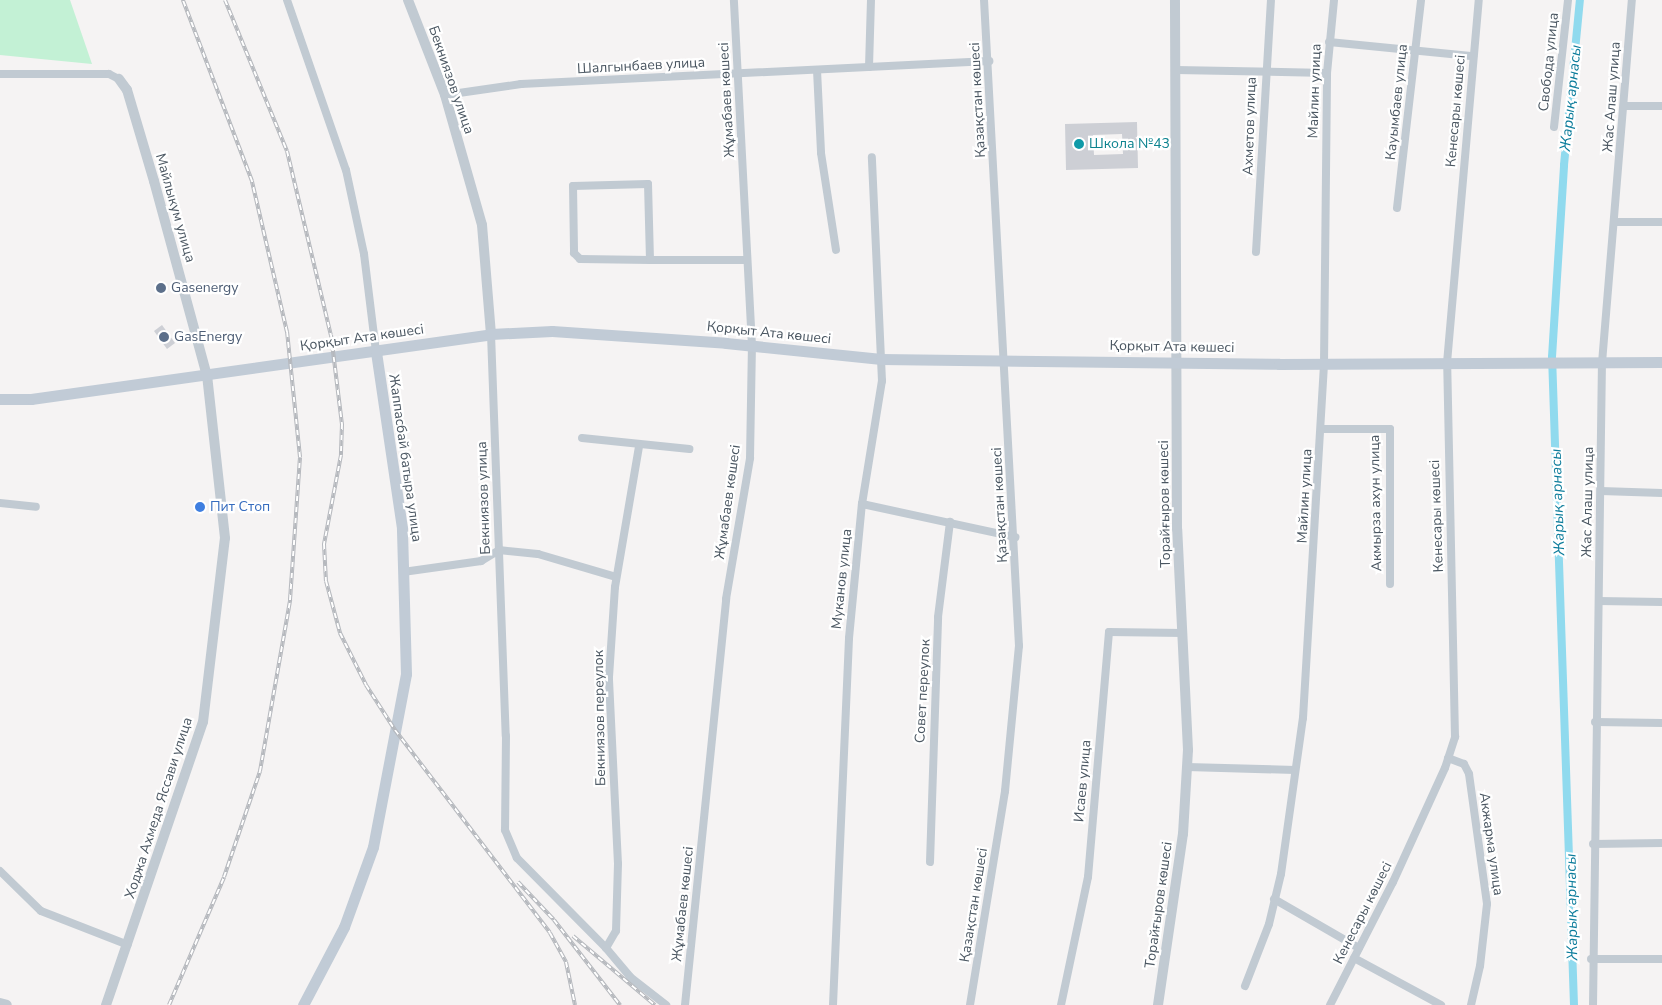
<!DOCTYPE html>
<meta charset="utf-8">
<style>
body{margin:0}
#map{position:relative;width:1662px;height:1005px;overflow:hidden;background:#f5f3f3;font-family:"Nunito Sans",sans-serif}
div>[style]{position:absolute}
.green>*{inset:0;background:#c3f1d5}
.canal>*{height:8px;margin:-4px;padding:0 4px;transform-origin:4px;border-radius:4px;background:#90daee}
.building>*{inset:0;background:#cdcfd5}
.minor>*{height:8px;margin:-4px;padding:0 4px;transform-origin:4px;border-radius:4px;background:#c1cad2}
.tertiary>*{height:10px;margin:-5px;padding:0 5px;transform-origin:5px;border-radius:5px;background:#c1cad2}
.secondary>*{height:11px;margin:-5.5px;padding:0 5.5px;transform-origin:5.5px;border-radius:5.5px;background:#c1cbd6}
.rail>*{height:4px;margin-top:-2px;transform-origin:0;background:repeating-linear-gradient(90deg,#fff 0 5.5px,#b5b8bd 0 11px);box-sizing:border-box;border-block:1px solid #b5b8bd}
.dots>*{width:14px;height:14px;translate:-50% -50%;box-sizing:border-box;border:2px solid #fff;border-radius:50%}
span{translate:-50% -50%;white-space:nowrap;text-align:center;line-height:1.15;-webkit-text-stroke:4.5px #fff;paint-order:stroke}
.street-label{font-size:14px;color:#4a5661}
.culture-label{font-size:14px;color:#0d838f}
.left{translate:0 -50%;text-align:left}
.service-label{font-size:14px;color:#4e5e75}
.shop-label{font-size:14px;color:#366cbe}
.water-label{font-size:15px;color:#0c7c9b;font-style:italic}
</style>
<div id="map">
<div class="green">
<i style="clip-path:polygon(0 0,70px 0,92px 64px,0 55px)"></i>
</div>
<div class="canal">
<i style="left:1574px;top:1005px;width:648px;rotate:-91.94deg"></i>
<i style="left:1552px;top:357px;width:192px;rotate:-86.4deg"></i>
<i style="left:1564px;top:165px;width:166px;rotate:-84.5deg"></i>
</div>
<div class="building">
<i style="clip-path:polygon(evenodd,1137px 122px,1138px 168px,1066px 170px,1065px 124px,1137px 122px,1122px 134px,1123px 154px,1094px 155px,1093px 135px,1122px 134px)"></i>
<i style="clip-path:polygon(162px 325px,175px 343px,167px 349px,154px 331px)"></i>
</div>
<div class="minor">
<i style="left:287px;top:0;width:180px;rotate:70.9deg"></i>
<i style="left:346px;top:170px;width:86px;rotate:77.9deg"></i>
<i style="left:364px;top:254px;width:99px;rotate:83deg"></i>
<i style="left:1329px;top:42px;width:145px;rotate:5.6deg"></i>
<i style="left:869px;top:67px;width:67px;rotate:-88.3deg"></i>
<i style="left:817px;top:70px;width:83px;rotate:87.2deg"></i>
<i style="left:821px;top:153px;width:98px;rotate:81.2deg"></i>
<i style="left:1176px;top:70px;width:151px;rotate:1.1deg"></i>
<i style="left:0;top:74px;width:109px"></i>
<i style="left:109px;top:74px;width:11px;rotate:27deg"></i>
<i style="left:445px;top:95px;width:77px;rotate:-8.2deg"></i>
<i style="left:521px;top:84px;width:469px;rotate:-2.8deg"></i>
<i style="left:1624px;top:106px;width:38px"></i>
<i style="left:1554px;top:127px;width:128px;rotate:-83.7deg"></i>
<i style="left:1397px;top:208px;width:209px;rotate:-83.4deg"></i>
<i style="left:1614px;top:222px;width:48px"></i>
<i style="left:1256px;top:252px;width:252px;rotate:-86.6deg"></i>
<i style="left:650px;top:260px;width:76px;rotate:-91.5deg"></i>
<i style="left:648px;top:184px;width:75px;rotate:178.5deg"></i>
<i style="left:573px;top:186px;width:67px;rotate:89.1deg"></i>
<i style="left:574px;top:253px;width:8px;rotate:45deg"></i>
<i style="left:580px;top:259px;width:70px;rotate:0.8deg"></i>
<i style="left:650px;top:260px;width:97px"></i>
<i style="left:491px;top:334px;width:402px;rotate:87.9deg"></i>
<i style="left:506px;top:736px;width:94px;rotate:90.6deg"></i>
<i style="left:505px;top:830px;width:30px;rotate:67deg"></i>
<i style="left:517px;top:858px;width:127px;rotate:45.3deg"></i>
<i style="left:606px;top:948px;width:20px;rotate:-60deg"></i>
<i style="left:616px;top:931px;width:67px;rotate:-88.3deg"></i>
<i style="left:618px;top:864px;width:187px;rotate:-92.8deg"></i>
<i style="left:609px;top:677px;width:90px;rotate:-86.2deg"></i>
<i style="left:615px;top:587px;width:143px;rotate:-80.3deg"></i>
<i style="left:1321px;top:429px;width:69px"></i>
<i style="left:1390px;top:429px;width:155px;rotate:90deg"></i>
<i style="left:582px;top:438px;width:108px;rotate:5.9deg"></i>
<i style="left:1601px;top:491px;width:61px;rotate:1.9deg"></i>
<i style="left:0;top:503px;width:36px;rotate:6deg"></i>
<i style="left:862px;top:504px;width:157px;rotate:12.2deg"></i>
<i style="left:403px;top:572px;width:79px;rotate:-8deg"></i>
<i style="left:481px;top:561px;width:21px;rotate:-31deg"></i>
<i style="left:499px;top:550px;width:39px;rotate:6deg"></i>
<i style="left:538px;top:554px;width:81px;rotate:16.4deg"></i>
<i style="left:1599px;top:601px;width:63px;rotate:0.9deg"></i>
<i style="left:1595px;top:722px;width:67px;rotate:0.9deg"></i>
<i style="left:1448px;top:758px;width:17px;rotate:21deg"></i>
<i style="left:1464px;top:764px;width:11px;rotate:63deg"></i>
<i style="left:1469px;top:774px;width:131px;rotate:82.1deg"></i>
<i style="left:1487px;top:904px;width:62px;rotate:96.4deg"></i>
<i style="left:1480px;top:966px;width:40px;rotate:103deg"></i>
<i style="left:1187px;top:767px;width:108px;rotate:1.6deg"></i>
<i style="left:1593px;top:844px;width:69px;rotate:-0.8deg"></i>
<i style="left:930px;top:862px;width:245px;rotate:-88.1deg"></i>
<i style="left:938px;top:617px;width:96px;rotate:-82.8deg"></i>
<i style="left:0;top:871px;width:57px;rotate:44.3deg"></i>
<i style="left:41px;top:911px;width:93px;rotate:21.3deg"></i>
<i style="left:1274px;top:899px;width:98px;rotate:30deg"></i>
<i style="left:606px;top:948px;width:38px;rotate:50deg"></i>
<i style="left:630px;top:977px;width:46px;rotate:37.9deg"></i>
<i style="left:1354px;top:958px;width:99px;rotate:28.4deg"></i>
<i style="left:1591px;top:959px;width:71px"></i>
<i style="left:1245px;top:986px;width:66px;rotate:-68.8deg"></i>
<i style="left:1269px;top:924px;width:51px;rotate:-76.5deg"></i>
<i style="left:1281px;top:874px;width:158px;rotate:-82deg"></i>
<i style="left:1303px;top:718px;width:355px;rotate:-86.6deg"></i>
<i style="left:1324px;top:364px;width:291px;rotate:-89.4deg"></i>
<i style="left:1327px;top:73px;width:73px;rotate:-84.5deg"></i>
<i style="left:685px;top:1005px;width:408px;rotate:-84.2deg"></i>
<i style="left:726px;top:599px;width:143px;rotate:-80.3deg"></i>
<i style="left:750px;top:458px;width:112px;rotate:-89deg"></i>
<i style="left:752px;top:346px;width:346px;rotate:-93deg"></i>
<i style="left:833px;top:1005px;width:367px;rotate:-87.5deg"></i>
<i style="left:849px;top:638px;width:135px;rotate:-84.5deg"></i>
<i style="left:862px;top:504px;width:125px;rotate:-80.8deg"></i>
<i style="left:882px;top:381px;width:224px;rotate:-92.6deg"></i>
<i style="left:970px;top:1005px;width:217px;rotate:-80.7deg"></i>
<i style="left:1005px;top:791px;width:146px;rotate:-84.5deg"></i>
<i style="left:1019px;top:646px;width:647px;rotate:-93.1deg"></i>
<i style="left:1061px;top:1005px;width:131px;rotate:-78.1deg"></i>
<i style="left:1088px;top:877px;width:246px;rotate:-85.1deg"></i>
<i style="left:1109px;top:632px;width:74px;rotate:0.8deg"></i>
<i style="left:1330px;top:1005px;width:138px;rotate:-62.9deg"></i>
<i style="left:1393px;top:882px;width:125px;rotate:-65.5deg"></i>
<i style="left:1445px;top:768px;width:33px;rotate:-72deg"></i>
<i style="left:1455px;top:737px;width:374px;rotate:-91.2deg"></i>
<i style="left:1447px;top:363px;width:364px;rotate:-85deg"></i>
<i style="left:1593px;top:1005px;width:642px;rotate:-89.2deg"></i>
<i style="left:1602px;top:363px;width:364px;rotate:-85.3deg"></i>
</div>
<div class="tertiary">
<i style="left:408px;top:0;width:102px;rotate:68.7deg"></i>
<i style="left:445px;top:95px;width:135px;rotate:74.1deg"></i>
<i style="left:482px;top:225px;width:109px;rotate:85.3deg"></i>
<i style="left:0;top:1003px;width:7px;rotate:16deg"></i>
<i style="left:106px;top:1005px;width:299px;rotate:-71.1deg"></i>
<i style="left:203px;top:722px;width:185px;rotate:-83.2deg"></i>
<i style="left:225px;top:538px;width:163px;rotate:-96.3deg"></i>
<i style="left:207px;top:376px;width:202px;rotate:-105.2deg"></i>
<i style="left:154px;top:181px;width:95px;rotate:-106.5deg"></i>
<i style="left:127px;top:90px;width:14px;rotate:-126deg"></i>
<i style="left:1158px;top:1005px;width:173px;rotate:-81.7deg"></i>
<i style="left:1183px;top:834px;width:84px;rotate:-86.6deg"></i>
<i style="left:1188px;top:750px;width:221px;rotate:-92.8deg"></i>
<i style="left:1177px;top:529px;width:529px;rotate:-90.22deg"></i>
</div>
<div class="secondary">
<i style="left:0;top:399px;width:31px"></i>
<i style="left:31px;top:399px;width:465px;rotate:-8deg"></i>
<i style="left:491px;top:334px;width:61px;rotate:-2.8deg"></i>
<i style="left:552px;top:331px;width:174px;rotate:3.9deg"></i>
<i style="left:726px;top:343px;width:156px;rotate:5.9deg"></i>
<i style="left:881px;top:359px;width:398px;rotate:0.7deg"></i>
<i style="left:1279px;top:364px;width:383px;rotate:-0.3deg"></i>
<i style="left:303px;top:1005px;width:88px;rotate:-62.3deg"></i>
<i style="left:344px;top:927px;width:85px;rotate:-70.1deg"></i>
<i style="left:373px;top:847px;width:176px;rotate:-79.2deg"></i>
<i style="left:406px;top:674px;width:146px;rotate:-91.6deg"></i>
<i style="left:402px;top:528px;width:178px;rotate:-98.4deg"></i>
</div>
<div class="rail">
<i style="left:225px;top:0;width:163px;rotate:67.7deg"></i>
<i style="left:287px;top:151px;width:189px;rotate:76.6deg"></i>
<i style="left:331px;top:335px;width:90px;rotate:83deg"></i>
<i style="left:342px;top:424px;width:31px;rotate:92deg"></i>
<i style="left:341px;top:455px;width:91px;rotate:100.8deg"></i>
<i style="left:324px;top:544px;width:37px;rotate:87deg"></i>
<i style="left:326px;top:581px;width:54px;rotate:74.9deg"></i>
<i style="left:340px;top:633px;width:58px;rotate:63.4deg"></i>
<i style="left:366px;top:685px;width:54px;rotate:57.2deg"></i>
<i style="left:395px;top:730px;width:255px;rotate:52.6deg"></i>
<i style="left:550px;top:933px;width:33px;rotate:61deg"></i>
<i style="left:566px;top:962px;width:44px;rotate:78.2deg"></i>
<i style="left:518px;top:882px;width:52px;rotate:46.5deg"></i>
<i style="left:554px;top:920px;width:108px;rotate:52.2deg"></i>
<i style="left:573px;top:936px;width:107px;rotate:40.1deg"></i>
<i style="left:169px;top:1005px;width:139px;rotate:-66.7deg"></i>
<i style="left:224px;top:877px;width:112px;rotate:-71.2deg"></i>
<i style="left:260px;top:771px;width:174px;rotate:-80deg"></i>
<i style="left:290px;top:600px;width:143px;rotate:-86deg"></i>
<i style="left:300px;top:457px;width:126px;rotate:-95.9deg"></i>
<i style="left:287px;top:332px;width:155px;rotate:-103.1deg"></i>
<i style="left:252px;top:181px;width:194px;rotate:-110.9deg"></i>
</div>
<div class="dots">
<i style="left:1079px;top:144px;background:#0f9aa8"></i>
<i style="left:161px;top:288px;background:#5c6f8a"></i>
<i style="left:164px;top:337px;background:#5c6f8a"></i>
<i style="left:200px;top:507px;background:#3f7fe0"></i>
</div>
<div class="street-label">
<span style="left:1549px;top:62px;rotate:-84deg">Свобода улица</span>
<span style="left:641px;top:66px;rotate:-3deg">Шалгынбаев улица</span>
<span style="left:451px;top:80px;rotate:71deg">Бекниязов улица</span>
<span style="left:1315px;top:91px;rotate:-88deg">Майлин улица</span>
<span style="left:1612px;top:97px;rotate:-86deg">Жас Алаш улица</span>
<span style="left:727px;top:100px;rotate:-93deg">Жұмабаев көшесі</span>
<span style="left:978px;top:100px;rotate:-93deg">Қазақстан көшесі</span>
<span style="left:1397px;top:102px;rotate:-84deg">Кауымбаев улица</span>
<span style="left:1456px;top:111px;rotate:-85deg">Кенесары көшесі</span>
<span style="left:1250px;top:126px;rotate:-88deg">Ахметов улица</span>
<span style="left:175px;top:208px;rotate:74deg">Майлыкум улица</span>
<span style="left:769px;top:333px;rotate:6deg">Қорқыт Ата көшесі</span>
<span style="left:362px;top:338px;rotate:-8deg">Қорқыт Ата көшесі</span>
<span style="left:1172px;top:347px;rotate:1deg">Қорқыт Ата көшесі</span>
<span style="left:405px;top:458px;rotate:82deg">Жаппасбай батыра улица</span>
<span style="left:1305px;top:496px;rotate:-87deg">Майлин улица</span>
<span style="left:484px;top:498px;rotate:-92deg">Бекниязов улица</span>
<span style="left:728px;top:502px;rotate:-82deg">Жұмабаев көшесі</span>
<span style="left:1588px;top:502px;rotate:-89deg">Жас Алаш улица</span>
<span style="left:1376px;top:503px;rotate:-91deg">Акмырза ахун улица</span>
<span style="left:1165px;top:504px;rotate:-91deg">Торайғыров көшесі</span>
<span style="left:1000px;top:505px;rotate:-93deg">Қазақстан көшесі</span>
<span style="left:1437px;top:516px;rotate:-92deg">Кенесары көшесі</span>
<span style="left:842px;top:579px;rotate:-84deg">Муканов улица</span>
<span style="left:923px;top:691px;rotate:-87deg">Совет переулок</span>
<span style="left:600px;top:718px;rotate:-91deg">Бекниязов переулок</span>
<span style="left:1083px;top:781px;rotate:-85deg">Исаев улица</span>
<span style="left:159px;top:808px;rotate:-72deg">Ходжа Ахмеда Яссави улица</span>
<span style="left:1491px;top:844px;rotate:82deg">Акжарма улица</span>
<span style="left:683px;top:904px;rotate:-84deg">Жұмабаев көшесі</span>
<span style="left:974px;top:905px;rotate:-81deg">Қазақстан көшесі</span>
<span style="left:1159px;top:905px;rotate:-82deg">Торайғыров көшесі</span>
<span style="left:1363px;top:913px;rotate:-63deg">Кенесары көшесі</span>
</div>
<div class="culture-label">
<span class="left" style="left:1089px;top:144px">Школа №43</span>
</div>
<div class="service-label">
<span class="left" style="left:171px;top:288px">Gasenergy</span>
<span class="left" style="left:174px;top:337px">GasEnergy</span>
</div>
<div class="shop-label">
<span class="left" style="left:210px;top:507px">Пит Стоп</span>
</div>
<div class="water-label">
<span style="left:1571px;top:98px;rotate:-84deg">Жарық арнасы</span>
<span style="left:1558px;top:502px;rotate:-92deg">Жарық арнасы</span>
<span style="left:1572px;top:907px;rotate:-91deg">Жарық арнасы</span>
</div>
</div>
